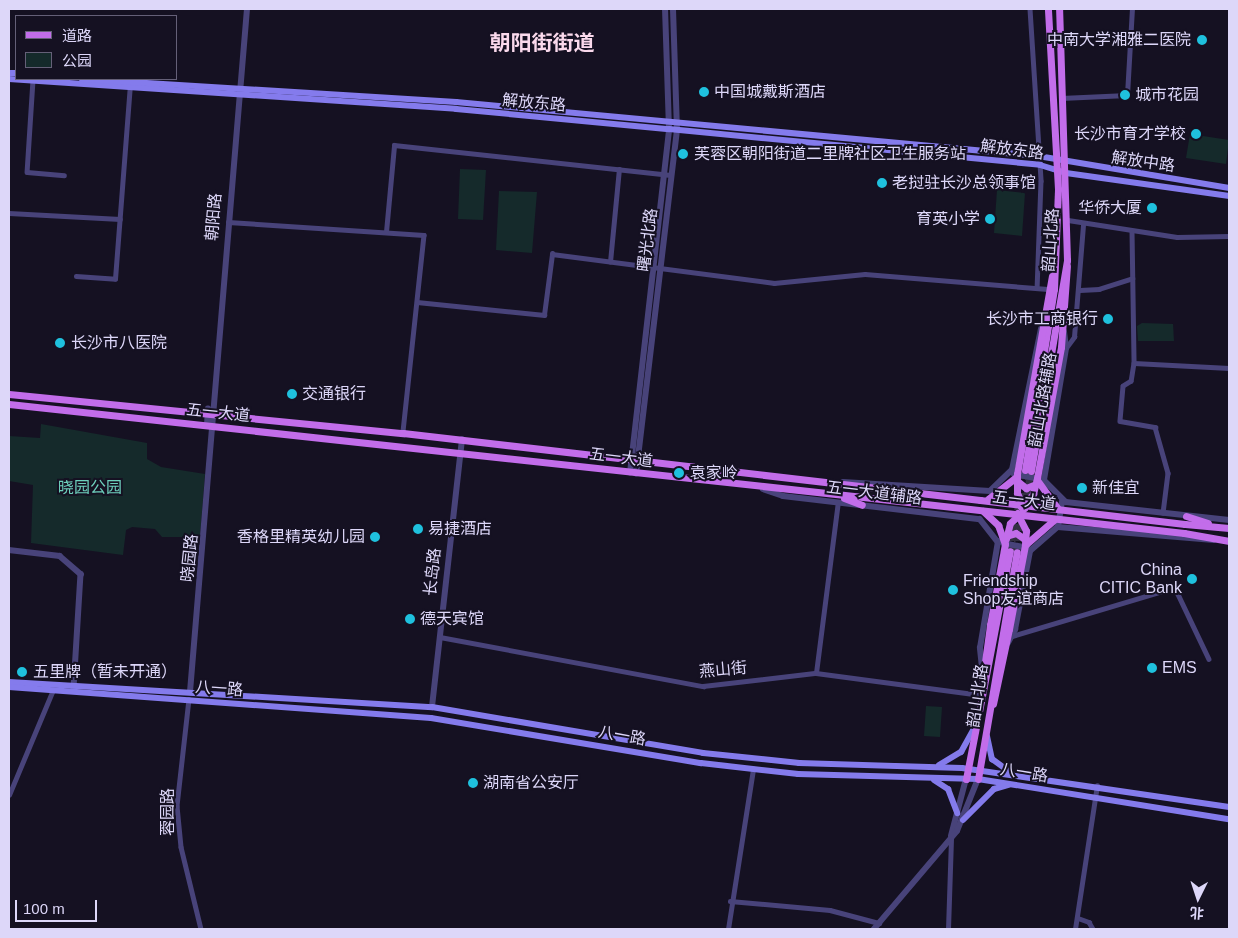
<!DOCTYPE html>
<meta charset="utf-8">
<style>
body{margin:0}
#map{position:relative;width:1238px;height:938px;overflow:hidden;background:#151122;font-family:Arial,"Noto Sans SC",sans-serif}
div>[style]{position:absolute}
.green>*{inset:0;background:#152a2b}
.primary-tunnel>*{height:7px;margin-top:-3.5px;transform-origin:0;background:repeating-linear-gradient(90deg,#332f42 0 7px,transparent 0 10.5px)}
.minor>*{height:4.5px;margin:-2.25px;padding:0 2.25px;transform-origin:2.25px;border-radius:2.25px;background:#48437a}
.tertiary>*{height:5.5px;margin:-2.75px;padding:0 2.75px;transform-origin:2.75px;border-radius:2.75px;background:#48437a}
.secondary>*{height:6px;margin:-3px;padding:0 3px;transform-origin:3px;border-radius:3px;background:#847bec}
.primary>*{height:7px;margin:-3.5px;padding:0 3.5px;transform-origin:3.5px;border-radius:3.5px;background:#c26dea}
.primary-bridge>*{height:7px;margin:-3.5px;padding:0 3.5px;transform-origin:3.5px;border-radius:3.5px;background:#c26dea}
.dots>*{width:14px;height:14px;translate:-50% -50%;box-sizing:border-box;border:2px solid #151122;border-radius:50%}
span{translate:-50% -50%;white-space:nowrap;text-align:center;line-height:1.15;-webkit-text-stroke:4px #151122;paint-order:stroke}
.poi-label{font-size:16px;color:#ddd7f9}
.right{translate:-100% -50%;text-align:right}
.left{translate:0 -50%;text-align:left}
.street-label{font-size:16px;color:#ddd7f9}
.park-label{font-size:16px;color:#6dcfbc}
.district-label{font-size:21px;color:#fad9ec;font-weight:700}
.frame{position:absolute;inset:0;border:10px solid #ddd7f9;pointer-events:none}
.legend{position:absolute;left:15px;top:15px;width:162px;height:65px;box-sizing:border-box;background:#151122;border:1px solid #656078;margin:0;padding:6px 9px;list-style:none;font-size:15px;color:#ddd7f9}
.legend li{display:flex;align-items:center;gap:10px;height:25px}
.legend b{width:25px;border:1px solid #656078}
.north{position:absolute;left:1173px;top:873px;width:50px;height:50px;-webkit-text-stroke:4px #151122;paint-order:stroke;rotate:184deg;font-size:14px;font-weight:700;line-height:20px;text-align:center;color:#ddd7f9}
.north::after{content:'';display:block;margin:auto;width:18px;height:22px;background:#ddd7f9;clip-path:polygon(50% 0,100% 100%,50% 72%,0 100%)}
.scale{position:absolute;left:15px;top:900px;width:82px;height:22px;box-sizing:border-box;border:2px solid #ddd7f9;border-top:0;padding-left:6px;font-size:15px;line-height:18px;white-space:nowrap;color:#ddd7f9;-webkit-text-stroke:4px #151122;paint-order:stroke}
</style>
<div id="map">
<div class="green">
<i style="clip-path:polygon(1190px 134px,1229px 140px,1226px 164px,1186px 158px)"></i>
<i style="clip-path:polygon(460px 169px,486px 170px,483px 220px,458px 219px)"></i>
<i style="clip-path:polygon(997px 190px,1025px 193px,1022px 236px,994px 233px)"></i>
<i style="clip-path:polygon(499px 191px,537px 192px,532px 253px,496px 250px)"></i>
<i style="clip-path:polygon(1142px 323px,1173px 324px,1174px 341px,1138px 341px,1137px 326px)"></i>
<i style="clip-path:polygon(41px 424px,147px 443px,147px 459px,161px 467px,205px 474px,200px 537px,162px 537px,155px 529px,132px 527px,126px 530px,123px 555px,31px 543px,33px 485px,9px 481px,9px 436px,40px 438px)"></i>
<i style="clip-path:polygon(926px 706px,942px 707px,940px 737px,924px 736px)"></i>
</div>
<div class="primary-tunnel">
<i style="left:1025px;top:505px;width:35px;rotate:-80deg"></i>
<i style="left:1010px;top:551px;width:81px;rotate:-79.4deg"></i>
<i style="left:1017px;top:551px;width:31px;rotate:-81deg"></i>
</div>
<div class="minor">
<i style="left:1030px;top:9px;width:172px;rotate:86.3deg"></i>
<i style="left:1041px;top:181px;width:107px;rotate:92.1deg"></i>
<i style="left:33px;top:80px;width:92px;rotate:93.7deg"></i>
<i style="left:27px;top:172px;width:37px;rotate:5deg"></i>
<i style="left:1061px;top:98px;width:66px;rotate:-2.6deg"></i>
<i style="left:1127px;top:95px;width:86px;rotate:-86.7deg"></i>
<i style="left:9px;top:213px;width:111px;rotate:3.1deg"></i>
<i style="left:1068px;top:220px;width:110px;rotate:8.9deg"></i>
<i style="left:1177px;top:237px;width:52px;rotate:-1.1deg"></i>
<i style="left:228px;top:222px;width:196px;rotate:3.8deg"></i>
<i style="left:424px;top:235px;width:199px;rotate:96.1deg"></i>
<i style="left:1132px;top:231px;width:132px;rotate:89.1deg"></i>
<i style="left:1134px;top:363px;width:95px;rotate:3deg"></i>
<i style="left:386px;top:232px;width:87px;rotate:-84.7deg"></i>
<i style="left:394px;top:145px;width:278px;rotate:6.2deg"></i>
<i style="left:610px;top:262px;width:93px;rotate:-84.5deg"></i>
<i style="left:76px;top:276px;width:39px;rotate:4deg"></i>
<i style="left:115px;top:279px;width:194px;rotate:-85.6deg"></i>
<i style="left:1080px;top:290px;width:19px;rotate:-3deg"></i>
<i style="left:1099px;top:289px;width:35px;rotate:-18deg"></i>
<i style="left:417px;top:302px;width:128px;rotate:5.8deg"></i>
<i style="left:544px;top:315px;width:62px;rotate:-82.5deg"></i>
<i style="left:552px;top:254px;width:224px;rotate:7.4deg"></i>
<i style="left:774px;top:283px;width:91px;rotate:-5.6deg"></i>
<i style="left:865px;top:274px;width:183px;rotate:4.7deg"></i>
<i style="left:1066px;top:348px;width:14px;rotate:-54deg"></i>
<i style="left:1074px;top:337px;width:113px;rotate:-85.4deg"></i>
<i style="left:1134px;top:363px;width:18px;rotate:99deg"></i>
<i style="left:1131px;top:381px;width:9px;rotate:148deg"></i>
<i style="left:1123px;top:386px;width:35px;rotate:95deg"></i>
<i style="left:1120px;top:421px;width:36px;rotate:10deg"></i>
<i style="left:1155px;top:427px;width:48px;rotate:74.2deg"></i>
<i style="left:1168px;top:473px;width:40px;rotate:97.1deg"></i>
<i style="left:1012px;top:636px;width:165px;rotate:-16.6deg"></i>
<i style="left:1170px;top:589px;width:8px;rotate:23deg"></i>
<i style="left:1177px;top:592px;width:74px;rotate:64.5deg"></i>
<i style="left:440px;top:637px;width:268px;rotate:10.6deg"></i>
<i style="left:703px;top:686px;width:114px;rotate:-6.6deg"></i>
<i style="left:816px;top:673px;width:166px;rotate:7.6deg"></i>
<i style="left:816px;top:673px;width:172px;rotate:-82.7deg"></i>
<i style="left:189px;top:699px;width:108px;rotate:96.4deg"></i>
<i style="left:177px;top:806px;width:41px;rotate:84.4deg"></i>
<i style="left:181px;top:847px;width:84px;rotate:76.3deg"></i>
<i style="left:9px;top:795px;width:114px;rotate:-67.3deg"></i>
<i style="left:730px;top:901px;width:100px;rotate:5.1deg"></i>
<i style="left:830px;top:910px;width:51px;rotate:14.9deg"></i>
<i style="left:1078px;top:918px;width:12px;rotate:20deg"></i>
<i style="left:1089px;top:922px;width:8px;rotate:60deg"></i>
<i style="left:728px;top:929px;width:162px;rotate:-81.1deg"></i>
<i style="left:948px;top:929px;width:90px;rotate:-88.1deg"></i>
<i style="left:1075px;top:929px;width:145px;rotate:-81.3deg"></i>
</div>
<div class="tertiary">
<i style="left:207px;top:426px;width:17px;rotate:-87deg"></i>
<i style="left:630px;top:473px;width:346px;rotate:-83.5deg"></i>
<i style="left:669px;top:129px;width:120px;rotate:-91.9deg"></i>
<i style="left:636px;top:474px;width:346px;rotate:-83.2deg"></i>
<i style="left:677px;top:130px;width:121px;rotate:-91.9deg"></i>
<i style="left:1014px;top:474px;width:25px;rotate:11deg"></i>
<i style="left:1044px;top:480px;width:31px;rotate:45deg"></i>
<i style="left:1066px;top:502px;width:164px;rotate:6.3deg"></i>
<i style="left:1044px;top:480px;width:134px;rotate:-80.5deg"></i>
<i style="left:1066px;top:348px;width:16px;rotate:-97deg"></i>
<i style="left:843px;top:482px;width:147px;rotate:3.5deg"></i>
<i style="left:990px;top:491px;width:30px;rotate:-44deg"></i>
<i style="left:1012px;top:470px;width:144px;rotate:-78.4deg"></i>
<i style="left:763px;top:489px;width:21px;rotate:19deg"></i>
<i style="left:783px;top:496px;width:198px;rotate:6.7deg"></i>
<i style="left:980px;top:519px;width:29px;rotate:52deg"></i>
<i style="left:1058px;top:527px;width:156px;rotate:4.8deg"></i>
<i style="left:1058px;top:527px;width:26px;rotate:-81deg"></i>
<i style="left:1003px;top:543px;width:25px;rotate:11deg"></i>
<i style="left:9px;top:550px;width:51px;rotate:6.7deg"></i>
<i style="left:60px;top:556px;width:28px;rotate:41deg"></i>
<i style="left:81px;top:574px;width:114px;rotate:93.5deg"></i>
<i style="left:1008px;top:643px;width:15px;rotate:-62deg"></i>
<i style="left:1015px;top:630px;width:80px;rotate:-79.2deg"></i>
<i style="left:1030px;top:551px;width:37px;rotate:-41deg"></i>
<i style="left:982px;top:668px;width:20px;rotate:-96deg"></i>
<i style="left:980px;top:648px;width:108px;rotate:-80.4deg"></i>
<i style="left:190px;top:692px;width:685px;rotate:-85.23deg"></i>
<i style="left:432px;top:707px;width:269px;rotate:-83.6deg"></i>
<i style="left:951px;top:836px;width:59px;rotate:-75.3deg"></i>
<i style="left:874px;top:929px;width:128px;rotate:-49.7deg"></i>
<i style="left:957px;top:831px;width:56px;rotate:-68deg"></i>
</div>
<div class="secondary">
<i style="left:9px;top:73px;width:7px"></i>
<i style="left:9px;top:79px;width:448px;rotate:3.8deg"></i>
<i style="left:456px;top:109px;width:214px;rotate:5.4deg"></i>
<i style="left:669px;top:129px;width:373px;rotate:5.5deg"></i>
<i style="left:1040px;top:165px;width:27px;rotate:17deg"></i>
<i style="left:1066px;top:173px;width:165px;rotate:8deg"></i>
<i style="left:82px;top:79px;width:375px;rotate:3.5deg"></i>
<i style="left:456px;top:102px;width:584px;rotate:5.3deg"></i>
<i style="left:1038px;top:156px;width:194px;rotate:9.5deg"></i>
<i style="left:9px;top:682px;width:424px;rotate:3.4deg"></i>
<i style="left:432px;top:707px;width:275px;rotate:9.6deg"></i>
<i style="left:703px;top:753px;width:97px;rotate:5.9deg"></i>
<i style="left:799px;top:763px;width:163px;rotate:1.8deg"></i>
<i style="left:962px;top:768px;width:270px;rotate:8.3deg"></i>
<i style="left:9px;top:687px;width:423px;rotate:4.2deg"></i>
<i style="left:431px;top:718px;width:274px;rotate:9.5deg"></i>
<i style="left:701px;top:763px;width:98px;rotate:6.5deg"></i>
<i style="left:798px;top:774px;width:180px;rotate:1.6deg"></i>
<i style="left:978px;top:779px;width:254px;rotate:9.1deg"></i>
<i style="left:987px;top:736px;width:24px;rotate:78deg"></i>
<i style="left:992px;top:759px;width:24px;rotate:36deg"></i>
<i style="left:939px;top:765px;width:26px;rotate:-31deg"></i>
<i style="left:961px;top:752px;width:26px;rotate:-61deg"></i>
<i style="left:934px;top:780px;width:17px;rotate:33deg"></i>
<i style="left:948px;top:789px;width:26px;rotate:69deg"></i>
<i style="left:963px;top:820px;width:44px;rotate:-45deg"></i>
<i style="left:994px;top:789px;width:15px;rotate:-16deg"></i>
</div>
<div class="primary">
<i style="left:9px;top:394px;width:396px;rotate:5.7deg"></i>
<i style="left:403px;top:433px;width:581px;rotate:6.62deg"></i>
<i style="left:9px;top:404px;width:859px;rotate:6.21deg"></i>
<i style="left:1025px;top:470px;width:183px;rotate:-80.9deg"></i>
<i style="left:1054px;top:289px;width:100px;rotate:-87.7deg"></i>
<i style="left:1058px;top:189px;width:180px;rotate:-93.2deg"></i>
<i style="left:1031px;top:471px;width:214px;rotate:-80.3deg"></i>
<i style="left:1067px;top:260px;width:251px;rotate:-91.8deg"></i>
<i style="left:1017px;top:474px;width:201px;rotate:-80deg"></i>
<i style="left:1037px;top:478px;width:133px;rotate:-79.6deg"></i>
<i style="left:1061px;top:347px;width:81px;rotate:-85.8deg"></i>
<i style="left:844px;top:498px;width:19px;rotate:21deg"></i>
<i style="left:1186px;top:516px;width:23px;rotate:18deg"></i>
<i style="left:1185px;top:524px;width:44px;rotate:5.2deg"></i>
<i style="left:1184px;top:533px;width:46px;rotate:10.1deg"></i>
<i style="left:981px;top:691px;width:67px;rotate:-82.2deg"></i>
<i style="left:993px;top:704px;width:77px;rotate:-78deg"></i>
<i style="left:966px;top:779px;width:232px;rotate:-79.1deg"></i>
<i style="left:978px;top:779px;width:230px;rotate:-80.3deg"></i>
</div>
<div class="primary-bridge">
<i style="left:1017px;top:474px;width:19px;rotate:90deg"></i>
<i style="left:1017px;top:493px;width:17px;rotate:65deg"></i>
<i style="left:1016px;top:480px;width:13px;rotate:39deg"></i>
<i style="left:1026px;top:488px;width:11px;rotate:-22deg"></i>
<i style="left:1037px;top:480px;width:36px;rotate:54deg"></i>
<i style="left:863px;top:497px;width:323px;rotate:6.4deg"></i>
<i style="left:988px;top:499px;width:36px;rotate:-38deg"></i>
<i style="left:980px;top:500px;width:206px;rotate:6.7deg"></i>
<i style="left:1021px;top:507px;width:18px;rotate:-47deg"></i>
<i style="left:1033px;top:494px;width:16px;rotate:-76deg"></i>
<i style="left:983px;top:511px;width:21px;rotate:43deg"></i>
<i style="left:998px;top:525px;width:20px;rotate:70deg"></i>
<i style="left:1005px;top:544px;width:82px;rotate:100.5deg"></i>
<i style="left:1017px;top:513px;width:20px;rotate:63deg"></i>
<i style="left:1026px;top:531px;width:11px;rotate:95deg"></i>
<i style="left:1006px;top:536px;width:10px;rotate:-17deg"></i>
<i style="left:1016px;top:533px;width:12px;rotate:35deg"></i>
<i style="left:1006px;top:539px;width:16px;rotate:-76deg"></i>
<i style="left:1010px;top:523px;width:15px;rotate:-42deg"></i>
<i style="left:1009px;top:629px;width:86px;rotate:-79.2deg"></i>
<i style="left:1025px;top:545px;width:38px;rotate:-41deg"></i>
</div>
<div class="dots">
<i style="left:1202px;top:40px;background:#1fc1de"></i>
<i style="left:704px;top:92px;background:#1fc1de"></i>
<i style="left:1125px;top:95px;background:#1fc1de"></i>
<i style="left:1196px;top:134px;background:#1fc1de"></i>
<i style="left:683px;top:154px;background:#1fc1de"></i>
<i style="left:882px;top:183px;background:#1fc1de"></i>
<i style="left:1152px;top:208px;background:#1fc1de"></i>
<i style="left:990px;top:219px;background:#1fc1de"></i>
<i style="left:1108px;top:319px;background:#1fc1de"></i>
<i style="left:60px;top:343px;background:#1fc1de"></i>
<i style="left:292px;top:394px;background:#1fc1de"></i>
<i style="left:679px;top:473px;background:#1fc1de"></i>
<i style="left:1082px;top:488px;background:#1fc1de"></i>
<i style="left:418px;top:529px;background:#1fc1de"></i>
<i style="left:375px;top:537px;background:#1fc1de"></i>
<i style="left:1192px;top:579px;background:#1fc1de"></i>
<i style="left:953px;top:590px;background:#1fc1de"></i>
<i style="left:410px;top:619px;background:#1fc1de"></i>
<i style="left:1152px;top:668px;background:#1fc1de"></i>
<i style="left:22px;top:672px;background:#1fc1de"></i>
<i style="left:473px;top:783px;background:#1fc1de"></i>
</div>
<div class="poi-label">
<span class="right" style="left:1191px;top:40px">中南大学湘雅二医院</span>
<span class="left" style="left:714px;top:92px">中国城戴斯酒店</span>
<span class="left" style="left:1135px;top:95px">城市花园</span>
<span class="right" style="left:1186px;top:134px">长沙市育才学校</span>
<span class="left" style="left:694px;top:154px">芙蓉区朝阳街道二里牌社区卫生服务站</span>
<span class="left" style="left:892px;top:183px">老挝驻长沙总领事馆</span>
<span class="right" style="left:1142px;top:208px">华侨大厦</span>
<span class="right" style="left:980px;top:219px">育英小学</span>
<span class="right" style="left:1098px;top:319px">长沙市工商银行</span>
<span class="left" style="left:71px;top:343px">长沙市八医院</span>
<span class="left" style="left:302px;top:394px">交通银行</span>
<span class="left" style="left:690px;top:473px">袁家岭</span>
<span class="left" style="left:1092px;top:488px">新佳宜</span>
<span class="left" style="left:428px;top:529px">易捷酒店</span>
<span class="right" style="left:365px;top:537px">香格里精英幼儿园</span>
<span class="right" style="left:1182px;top:579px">China<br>CITIC Bank</span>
<span class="left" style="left:963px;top:590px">Friendship<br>Shop友谊商店</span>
<span class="left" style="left:420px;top:619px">德天宾馆</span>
<span class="left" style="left:1162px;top:668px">EMS</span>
<span class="left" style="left:33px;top:672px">五里牌（暂未开通）</span>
<span class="left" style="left:483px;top:783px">湖南省公安厅</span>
</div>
<div class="street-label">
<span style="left:534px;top:103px;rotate:5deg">解放东路</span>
<span style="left:1012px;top:150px;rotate:7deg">解放东路</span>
<span style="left:1143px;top:162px;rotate:8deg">解放中路</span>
<span style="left:214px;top:217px;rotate:-85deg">朝阳路</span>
<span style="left:648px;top:240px;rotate:-83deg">曙光北路</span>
<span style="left:1051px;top:240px;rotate:-86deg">韶山北路</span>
<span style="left:1043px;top:400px;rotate:-80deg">韶山北路辅路</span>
<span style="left:218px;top:413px;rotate:6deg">五一大道</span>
<span style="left:621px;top:458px;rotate:7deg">五一大道</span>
<span style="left:874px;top:493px;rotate:7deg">五一大道辅路</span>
<span style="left:1024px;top:501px;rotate:7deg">五一大道</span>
<span style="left:190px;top:558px;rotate:-84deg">晓园路</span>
<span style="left:433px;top:572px;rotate:-84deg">长岛路</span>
<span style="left:723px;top:670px;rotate:-5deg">燕山街</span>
<span style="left:219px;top:689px;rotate:4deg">八一路</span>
<span style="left:978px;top:696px;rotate:-82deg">韶山北路</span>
<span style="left:622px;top:736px;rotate:10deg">八一路</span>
<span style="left:1024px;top:773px;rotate:9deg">八一路</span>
<span style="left:168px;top:812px;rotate:-90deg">蓉园路</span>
</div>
<div class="park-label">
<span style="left:90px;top:488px">晓园公园</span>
</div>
<div class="district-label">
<span style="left:542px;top:43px">朝阳街街道</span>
</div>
<div class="frame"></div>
<ul class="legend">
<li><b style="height:6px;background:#c26dea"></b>道路</li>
<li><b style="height:14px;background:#152a2b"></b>公园</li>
</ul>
<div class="north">北</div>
<div class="scale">100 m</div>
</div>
